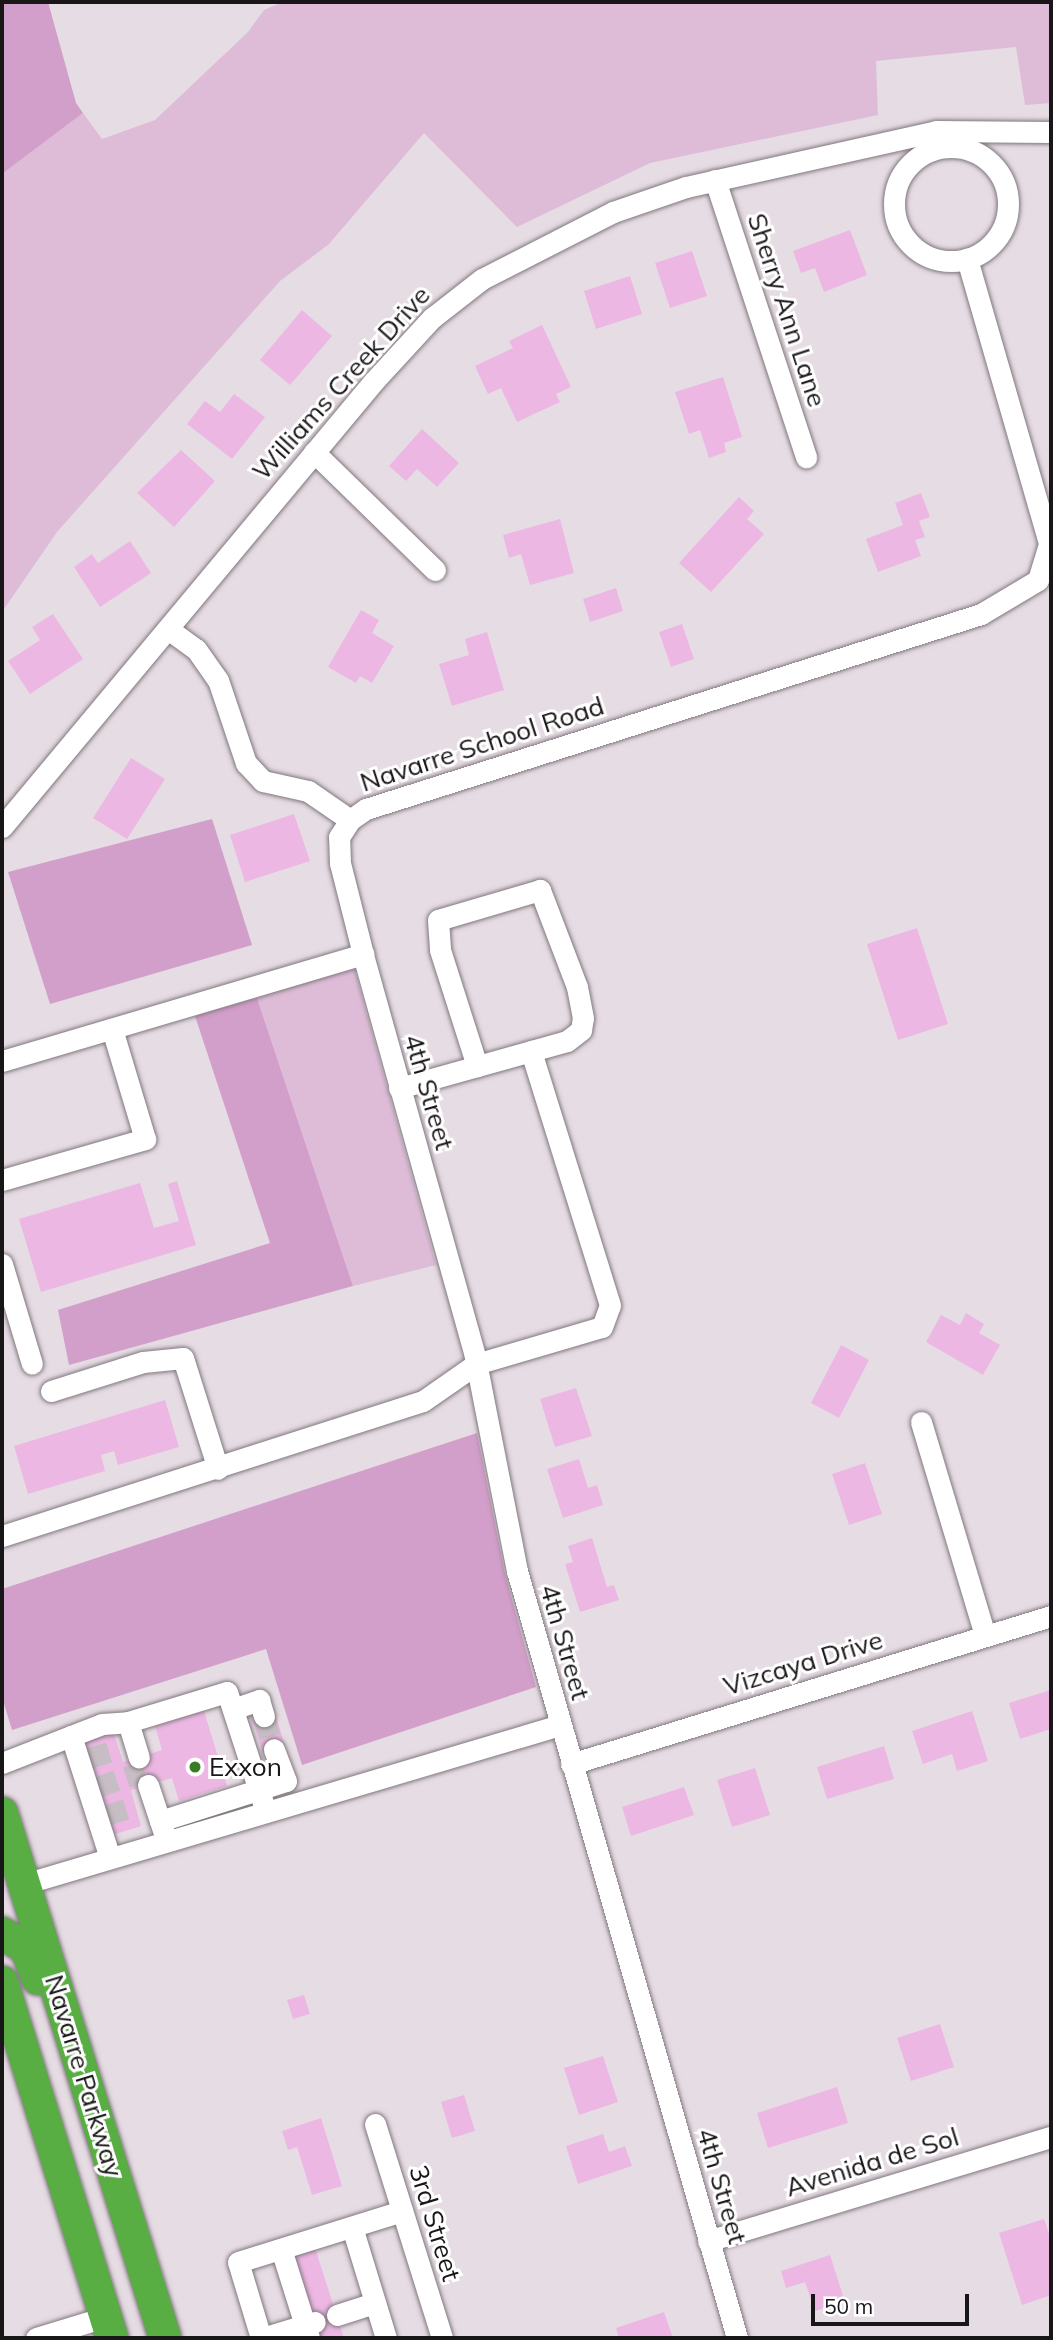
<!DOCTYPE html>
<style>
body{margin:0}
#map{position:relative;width:1053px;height:2340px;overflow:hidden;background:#e6dce4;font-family:Mulish,sans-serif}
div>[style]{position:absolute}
.green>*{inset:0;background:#debcd8}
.forest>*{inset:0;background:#d29eca}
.building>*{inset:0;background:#edb7e4}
.minor-tunnel>*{height:21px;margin-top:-10.5px;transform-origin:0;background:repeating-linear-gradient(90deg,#c7bec5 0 21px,transparent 0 31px)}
.roads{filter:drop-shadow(0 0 2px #80787e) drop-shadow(0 0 2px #80787e)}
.minor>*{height:21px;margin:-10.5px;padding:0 10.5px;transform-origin:10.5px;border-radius:10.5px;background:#fff}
.minor>.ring{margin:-10.5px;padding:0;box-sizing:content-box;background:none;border:21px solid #fff;border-radius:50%}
.highway>*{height:32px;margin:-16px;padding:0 16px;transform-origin:16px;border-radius:16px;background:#58ae42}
.dots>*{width:19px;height:19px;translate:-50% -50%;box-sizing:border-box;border:4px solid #fff;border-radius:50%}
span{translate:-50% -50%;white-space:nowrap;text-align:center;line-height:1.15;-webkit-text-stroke:6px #fff;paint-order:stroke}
.street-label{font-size:26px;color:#191618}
.poi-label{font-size:26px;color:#191618}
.left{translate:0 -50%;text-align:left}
.frame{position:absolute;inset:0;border:4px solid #191618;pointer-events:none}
.scale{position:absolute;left:811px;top:2294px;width:158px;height:32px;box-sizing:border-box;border:4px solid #191618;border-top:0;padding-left:9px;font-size:21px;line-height:24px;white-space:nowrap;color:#191618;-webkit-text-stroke:5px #fff;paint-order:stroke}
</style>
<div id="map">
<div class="green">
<i style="clip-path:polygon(283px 2px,1051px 2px,1051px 103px,1025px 105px,1016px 47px,876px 61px,878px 115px,650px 163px,517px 227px,424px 133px,329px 244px,280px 281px,57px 532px,2px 612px,2px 174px,83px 113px,102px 139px,155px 120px,248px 32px,264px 10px)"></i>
<i style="clip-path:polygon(354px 968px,436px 1265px,353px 1286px,257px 998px)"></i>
</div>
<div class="forest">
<i style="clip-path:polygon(2px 2px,48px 2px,76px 103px,83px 113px,2px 174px)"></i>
<i style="clip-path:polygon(212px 819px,252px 945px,50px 1004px,8px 872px)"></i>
<i style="clip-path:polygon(257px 998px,353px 1286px,69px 1365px,58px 1310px,270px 1243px,195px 1016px)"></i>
<i style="clip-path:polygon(477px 1433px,505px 1574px,536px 1687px,302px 1765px,266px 1649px,12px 1730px,2px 1697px,2px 1589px)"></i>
</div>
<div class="building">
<i style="clip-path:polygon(850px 230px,867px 275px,824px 292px,815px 268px,801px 273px,793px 251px)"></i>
<i style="clip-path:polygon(692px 251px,707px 296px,670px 308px,655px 263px)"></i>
<i style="clip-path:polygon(630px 276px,642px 314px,596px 329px,584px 291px)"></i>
<i style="clip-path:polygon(302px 310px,332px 336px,290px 385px,260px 360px)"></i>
<i style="clip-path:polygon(542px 325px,571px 387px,556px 394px,560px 402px,517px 422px,501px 388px,488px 394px,475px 366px,513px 348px,509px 341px)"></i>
<i style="clip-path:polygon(723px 377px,742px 437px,724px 443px,726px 452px,709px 458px,700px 430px,689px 434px,675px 392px)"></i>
<i style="clip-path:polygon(234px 394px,265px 417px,232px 459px,187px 424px,205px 401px,220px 412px)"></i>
<i style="clip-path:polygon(422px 429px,459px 463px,437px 487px,417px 469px,406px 481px,389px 466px)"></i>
<i style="clip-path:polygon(181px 450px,215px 481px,174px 527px,137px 493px)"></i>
<i style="clip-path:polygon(921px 493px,930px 517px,919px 521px,925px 537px,915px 540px,921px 556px,878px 572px,866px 539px,903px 525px,895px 503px)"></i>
<i style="clip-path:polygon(739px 497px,754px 511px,747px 519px,764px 534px,711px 592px,679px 563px)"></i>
<i style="clip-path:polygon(560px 519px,574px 573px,530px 585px,521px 554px,509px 558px,503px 535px)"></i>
<i style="clip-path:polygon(130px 541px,151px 573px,100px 607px,74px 567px,92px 554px,98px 563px)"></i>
<i style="clip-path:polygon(616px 588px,623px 611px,590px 622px,583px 599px)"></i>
<i style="clip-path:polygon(361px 610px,379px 620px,372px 633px,394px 646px,372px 683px,360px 676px,356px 683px,328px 667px)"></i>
<i style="clip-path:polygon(53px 614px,83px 659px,30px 694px,8px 661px,40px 640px,32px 627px)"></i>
<i style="clip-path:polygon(682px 624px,694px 659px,671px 667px,659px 632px)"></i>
<i style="clip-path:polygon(487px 632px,504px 690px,452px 706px,439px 664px,469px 655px,465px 639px)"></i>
<i style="clip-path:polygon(131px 758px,165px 779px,127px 839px,93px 818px)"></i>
<i style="clip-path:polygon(294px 814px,310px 861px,245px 882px,230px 835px)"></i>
<i style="clip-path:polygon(917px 928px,948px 1024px,898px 1040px,867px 944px)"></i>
<i style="clip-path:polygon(177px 1181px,196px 1245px,41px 1292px,19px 1219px,140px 1183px,154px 1228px,179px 1221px,168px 1184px)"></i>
<i style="clip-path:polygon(966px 1313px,984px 1324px,979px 1333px,1000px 1345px,983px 1375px,926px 1342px,941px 1315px,960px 1325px)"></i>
<i style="clip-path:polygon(841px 1345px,869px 1360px,839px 1418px,811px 1403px)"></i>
<i style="clip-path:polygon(576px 1388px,592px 1436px,555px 1447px,540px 1399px)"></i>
<i style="clip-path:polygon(165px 1400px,179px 1447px,118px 1465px,114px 1451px,101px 1455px,105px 1471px,28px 1494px,14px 1446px)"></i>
<i style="clip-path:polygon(579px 1459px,588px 1488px,597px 1485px,603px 1505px,563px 1518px,547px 1469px)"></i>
<i style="clip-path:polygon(865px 1463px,882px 1514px,849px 1525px,832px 1474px)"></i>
<i style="clip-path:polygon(592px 1538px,607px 1587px,614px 1585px,619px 1600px,580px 1612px,565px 1564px,573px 1562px,568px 1546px)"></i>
<i style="clip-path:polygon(1051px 1690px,1051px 1729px,1020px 1739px,1009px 1703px)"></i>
<i style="clip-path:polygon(204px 1711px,227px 1786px,179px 1801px,172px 1778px,131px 1790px,141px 1826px,112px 1835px,81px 1734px,111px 1725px,123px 1762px,162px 1750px,155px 1726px)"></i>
<i style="clip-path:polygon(972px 1711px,988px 1761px,957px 1771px,952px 1754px,923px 1764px,912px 1731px)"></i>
<i style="clip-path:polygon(275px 1713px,285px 1746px,263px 1753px,252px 1720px)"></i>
<i style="clip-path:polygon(884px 1746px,894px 1779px,827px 1799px,817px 1767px)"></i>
<i style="clip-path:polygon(755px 1768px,770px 1815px,732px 1827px,717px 1780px)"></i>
<i style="clip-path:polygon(684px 1787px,694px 1815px,631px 1836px,622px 1807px)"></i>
<i style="clip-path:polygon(304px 1995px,310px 2014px,293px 2019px,287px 2000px)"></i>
<i style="clip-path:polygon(940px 2024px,954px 2067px,911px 2081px,897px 2038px)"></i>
<i style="clip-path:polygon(603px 2056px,618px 2102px,579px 2115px,564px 2068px)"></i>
<i style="clip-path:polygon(837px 2087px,848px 2123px,768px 2148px,757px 2113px)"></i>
<i style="clip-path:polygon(464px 2095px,475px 2131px,452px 2138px,441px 2102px)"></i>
<i style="clip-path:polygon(321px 2118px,342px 2186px,312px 2195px,297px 2147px,288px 2150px,282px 2131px)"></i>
<i style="clip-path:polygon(603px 2134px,609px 2152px,625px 2146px,632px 2166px,578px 2184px,566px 2146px)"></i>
<i style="clip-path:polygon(1044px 2219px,1051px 2240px,1051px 2295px,1022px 2305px,999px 2233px)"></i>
<i style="clip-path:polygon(315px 2248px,344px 2338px,321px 2338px,294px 2255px)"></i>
<i style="clip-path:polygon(830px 2255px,845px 2302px,815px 2311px,805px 2282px,786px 2288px,781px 2271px)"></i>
<i style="clip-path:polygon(664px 2312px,673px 2338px,619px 2338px,616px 2328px)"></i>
</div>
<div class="minor-tunnel">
<i style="left:264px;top:1716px;width:34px;rotate:73deg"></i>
<i style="left:89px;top:1758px;width:31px;rotate:-17deg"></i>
<i style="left:97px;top:1787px;width:50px;rotate:-18.8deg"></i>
<i style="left:106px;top:1815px;width:30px;rotate:-17deg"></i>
</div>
<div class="roads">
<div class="minor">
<i class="ring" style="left:894px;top:147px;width:93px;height:93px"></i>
<i style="left:715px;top:180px;width:292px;rotate:71.8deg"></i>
<i style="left:314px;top:452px;width:169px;rotate:44.3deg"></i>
<i style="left:168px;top:629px;width:34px;rotate:36deg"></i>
<i style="left:196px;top:649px;width:38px;rotate:55deg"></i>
<i style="left:218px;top:680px;width:88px;rotate:71.4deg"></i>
<i style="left:246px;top:763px;width:25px;rotate:47deg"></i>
<i style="left:263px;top:781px;width:46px;rotate:12.5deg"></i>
<i style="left:308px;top:791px;width:51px;rotate:34.6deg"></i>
<i style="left:2px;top:827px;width:581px;rotate:-50.17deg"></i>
<i style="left:374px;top:381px;width:86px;rotate:-47.4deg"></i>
<i style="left:432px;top:318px;width:63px;rotate:-38deg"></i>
<i style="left:482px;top:279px;width:147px;rotate:-27.1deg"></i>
<i style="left:613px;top:212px;width:77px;rotate:-18.9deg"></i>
<i style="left:686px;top:187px;width:256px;rotate:-12.6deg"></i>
<i style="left:936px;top:131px;width:115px;rotate:0.5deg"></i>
<i style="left:2px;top:1061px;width:377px;rotate:-16.5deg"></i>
<i style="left:399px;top:1088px;width:174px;rotate:-15.6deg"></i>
<i style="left:567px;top:1041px;width:18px;rotate:-38deg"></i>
<i style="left:581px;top:1030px;width:12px;rotate:-81deg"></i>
<i style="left:583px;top:1018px;width:32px;rotate:-101deg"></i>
<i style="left:577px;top:987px;width:104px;rotate:-110.9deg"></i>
<i style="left:540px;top:890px;width:106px;rotate:163.6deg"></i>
<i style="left:438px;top:920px;width:30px;rotate:86deg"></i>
<i style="left:440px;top:950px;width:122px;rotate:72.3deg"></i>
<i style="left:2px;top:1180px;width:149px;rotate:-16deg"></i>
<i style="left:145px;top:1139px;width:115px;rotate:-106.7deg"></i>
<i style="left:2px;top:1264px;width:104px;rotate:73.3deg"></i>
<i style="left:51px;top:1391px;width:96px;rotate:-17.5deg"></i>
<i style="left:143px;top:1362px;width:40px;rotate:-5.7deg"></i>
<i style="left:183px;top:1358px;width:116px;rotate:72.5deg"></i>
<i style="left:921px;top:1422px;width:222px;rotate:73.3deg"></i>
<i style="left:2px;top:1536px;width:442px;rotate:-17.8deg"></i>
<i style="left:423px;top:1401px;width:65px;rotate:-34.9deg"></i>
<i style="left:476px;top:1364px;width:131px;rotate:-16.4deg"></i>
<i style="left:602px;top:1327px;width:23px;rotate:-70deg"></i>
<i style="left:610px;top:1305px;width:266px;rotate:-107.3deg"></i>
<i style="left:233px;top:1709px;width:28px;rotate:-19deg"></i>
<i style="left:259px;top:1700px;width:17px;rotate:73deg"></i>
<i style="left:128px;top:1722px;width:37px;rotate:73deg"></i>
<i style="left:2px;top:1763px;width:74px;rotate:-21.4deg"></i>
<i style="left:571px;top:1764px;width:502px;rotate:-17.14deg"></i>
<i style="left:148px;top:1785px;width:51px;rotate:71.6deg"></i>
<i style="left:160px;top:1821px;width:132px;rotate:-17.6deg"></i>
<i style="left:286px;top:1781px;width:34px;rotate:-111deg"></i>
<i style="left:110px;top:1858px;width:128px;rotate:-107.7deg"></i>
<i style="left:71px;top:1736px;width:33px;rotate:-21deg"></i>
<i style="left:102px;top:1724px;width:26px;rotate:-4deg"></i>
<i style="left:128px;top:1722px;width:103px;rotate:-16.9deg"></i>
<i style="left:227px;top:1692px;width:126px;rotate:72deg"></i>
<i style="left:24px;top:1884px;width:559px;rotate:-16.52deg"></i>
<i style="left:375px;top:2124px;width:224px;rotate:72.6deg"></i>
<i style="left:352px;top:2227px;width:116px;rotate:73deg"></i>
<i style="left:708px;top:2241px;width:358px;rotate:-16.9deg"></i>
<i style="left:281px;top:2249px;width:93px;rotate:72.5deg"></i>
<i style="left:337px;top:2315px;width:40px;rotate:-18deg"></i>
<i style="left:36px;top:2338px;width:72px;rotate:-16.9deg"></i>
<i style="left:261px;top:2338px;width:79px;rotate:-106.8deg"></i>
<i style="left:238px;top:2262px;width:172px;rotate:-17.3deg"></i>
<i style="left:262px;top:2338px;width:55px;rotate:-16.8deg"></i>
<i style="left:737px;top:2338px;width:798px;rotate:-106deg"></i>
<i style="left:517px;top:1571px;width:219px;rotate:-101.1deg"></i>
<i style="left:475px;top:1356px;width:417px;rotate:-105.6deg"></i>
<i style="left:363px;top:954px;width:94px;rotate:-104.2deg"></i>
<i style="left:340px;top:863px;width:26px;rotate:-92deg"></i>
<i style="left:339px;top:837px;width:20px;rotate:-57deg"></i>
<i style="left:350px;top:820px;width:19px;rotate:-35deg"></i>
<i style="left:366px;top:809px;width:645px;rotate:-17.59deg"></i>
<i style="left:981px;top:614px;width:66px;rotate:-30.8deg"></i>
<i style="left:1038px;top:580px;width:39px;rotate:-73deg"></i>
<i style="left:1049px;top:543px;width:296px;rotate:-106.1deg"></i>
</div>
<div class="highway">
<i style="left:2px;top:1813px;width:550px;rotate:72.75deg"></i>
<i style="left:2px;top:1933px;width:28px;rotate:32deg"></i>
<i style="left:26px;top:1948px;width:33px;rotate:69deg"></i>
<i style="left:2px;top:1982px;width:373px;rotate:72.8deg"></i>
</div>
</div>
<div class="dots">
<i style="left:195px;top:1767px;background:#377e23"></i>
</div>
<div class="street-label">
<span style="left:787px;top:310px;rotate:72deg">Sherry Ann Lane</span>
<span style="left:341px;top:383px;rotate:-48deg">Williams Creek Drive</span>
<span style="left:482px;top:744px;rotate:-18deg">Navarre School Road</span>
<span style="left:429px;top:1092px;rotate:74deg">4th Street</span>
<span style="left:565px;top:1642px;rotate:74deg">4th Street</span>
<span style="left:803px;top:1663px;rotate:-17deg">Vizcaya Drive</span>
<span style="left:84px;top:2076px;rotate:73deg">Navarre Parkway</span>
<span style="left:872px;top:2162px;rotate:-17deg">Avenida de Sol</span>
<span style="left:722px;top:2186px;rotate:74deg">4th Street</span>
<span style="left:435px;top:2223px;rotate:73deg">3rd Street</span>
</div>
<div class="poi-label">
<span class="left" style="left:209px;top:1767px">Exxon</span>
</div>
<div class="frame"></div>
<div class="scale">50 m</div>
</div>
